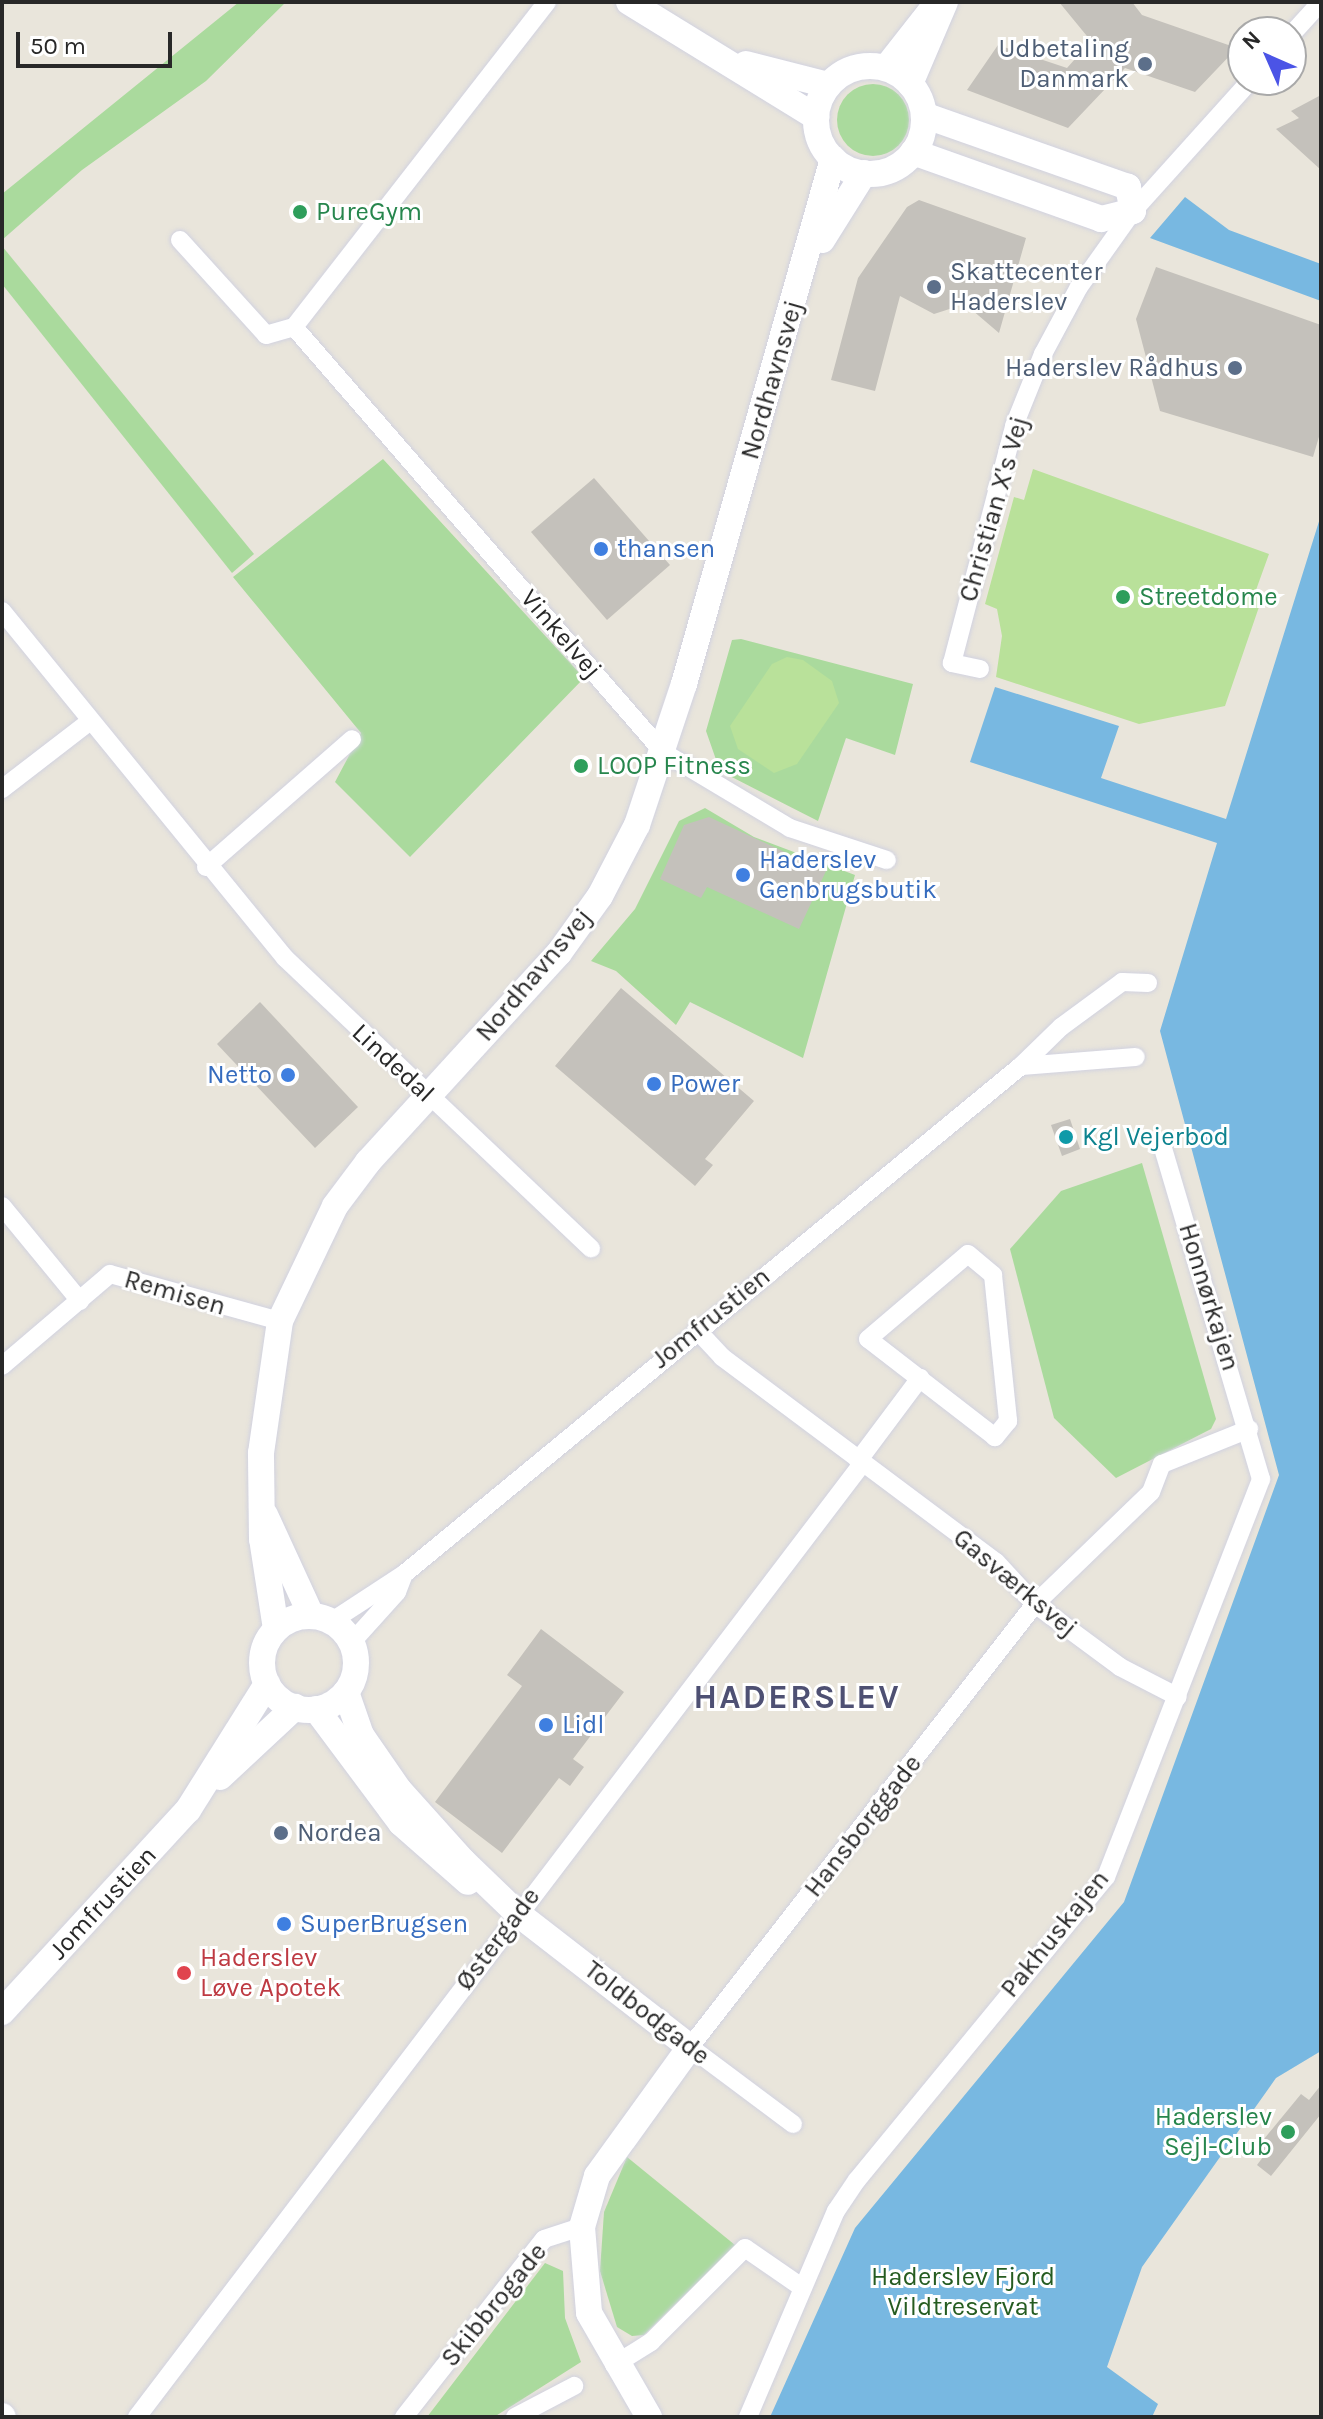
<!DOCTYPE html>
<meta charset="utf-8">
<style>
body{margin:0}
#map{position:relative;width:1323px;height:2419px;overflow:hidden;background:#e9e5db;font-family:Karla,sans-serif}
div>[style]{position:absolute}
.green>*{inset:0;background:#aada9d}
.round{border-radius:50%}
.pitch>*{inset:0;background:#b9e19a}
.water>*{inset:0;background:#78b8e1}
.building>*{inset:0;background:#c4c1bb}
.roads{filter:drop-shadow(0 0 2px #d1d2e0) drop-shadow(0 0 2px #d1d2e0)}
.street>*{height:18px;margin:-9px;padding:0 9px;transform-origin:9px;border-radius:9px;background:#fff}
.secondary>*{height:26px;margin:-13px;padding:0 13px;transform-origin:13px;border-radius:13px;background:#fff}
.secondary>.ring{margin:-13px;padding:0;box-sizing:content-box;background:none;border:26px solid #fff;border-radius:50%}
.dots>*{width:22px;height:22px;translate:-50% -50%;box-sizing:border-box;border:4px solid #fff;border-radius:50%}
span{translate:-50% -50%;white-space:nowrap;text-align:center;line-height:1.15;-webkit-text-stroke:6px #fff;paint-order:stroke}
.service-label{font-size:26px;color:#4e5e75}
.right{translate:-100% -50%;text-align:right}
.left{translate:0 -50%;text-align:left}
.leisure-label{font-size:26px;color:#27864d}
.street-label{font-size:26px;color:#282828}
.shop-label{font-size:26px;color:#366cbe}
.culture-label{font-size:26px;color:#0d838f}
.health-label{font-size:26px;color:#be3a42}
.park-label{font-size:26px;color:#255c21}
.district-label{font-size:34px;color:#4e5073;font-weight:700;letter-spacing:2px}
.frame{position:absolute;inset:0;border:4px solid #282828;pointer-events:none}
.north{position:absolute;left:1227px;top:16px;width:80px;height:80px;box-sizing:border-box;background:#fff;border:2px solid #a9a9a9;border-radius:50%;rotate:315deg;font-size:22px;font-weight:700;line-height:32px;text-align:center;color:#282828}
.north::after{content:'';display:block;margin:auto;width:28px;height:36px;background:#4b54e6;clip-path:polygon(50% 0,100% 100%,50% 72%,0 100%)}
.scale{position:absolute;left:16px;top:32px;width:156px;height:36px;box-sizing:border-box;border:4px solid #282828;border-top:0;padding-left:10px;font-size:24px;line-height:28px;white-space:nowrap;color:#282828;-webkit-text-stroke:6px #fff;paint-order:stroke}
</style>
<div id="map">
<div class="green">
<i style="clip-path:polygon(239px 2px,286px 2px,206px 81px,82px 170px,2px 240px,2px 194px)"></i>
<i class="round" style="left:837px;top:84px;width:72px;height:72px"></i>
<i style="clip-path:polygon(2px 246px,254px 554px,232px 573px,2px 284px)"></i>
<i style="clip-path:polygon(383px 459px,584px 678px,410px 857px,335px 782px,361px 733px,233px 577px)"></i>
<i style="clip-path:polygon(741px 639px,913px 684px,895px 755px,846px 738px,818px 821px,720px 771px,706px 731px,732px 640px)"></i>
<i style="clip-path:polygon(705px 808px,754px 837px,855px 875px,803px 1058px,690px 1002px,676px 1025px,616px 971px,591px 961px,635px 909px,679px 821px)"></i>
<i style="clip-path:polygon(1142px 1163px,1216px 1419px,1211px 1429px,1116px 1478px,1054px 1418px,1010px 1249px,1061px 1191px)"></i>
<i style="clip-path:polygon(627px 2157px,735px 2245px,644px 2335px,632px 2336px,617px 2327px,600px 2271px,604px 2212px)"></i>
<i style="clip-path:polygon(545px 2263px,563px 2271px,565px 2318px,581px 2362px,494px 2417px,427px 2417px)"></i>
</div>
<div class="pitch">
<i style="clip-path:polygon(1033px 469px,1269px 554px,1256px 590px,1260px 604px,1225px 706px,1139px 724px,996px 677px,1002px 636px,997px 609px,985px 604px,1014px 497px,1024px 500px)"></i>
<i style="clip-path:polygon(787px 657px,803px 660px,832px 681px,839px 703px,797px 764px,774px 773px,738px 749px,730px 726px,772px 664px)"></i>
</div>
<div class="water">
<i style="clip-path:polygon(1185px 197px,1229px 230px,1321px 264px,1321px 301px,1150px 238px)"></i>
<i style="clip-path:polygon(1321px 515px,1321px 2051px,1276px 2078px,1142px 2267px,1107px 2367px,1158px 2404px,1152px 2417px,770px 2417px,855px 2228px,1124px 1902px,1279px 1475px,1160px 1031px,1217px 843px,970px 762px,995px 687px,1119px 726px,1101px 778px,1226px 819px)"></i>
</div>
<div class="building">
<i style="clip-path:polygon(1059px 2px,1132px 2px,1142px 15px,1237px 48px,1195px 92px,1125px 68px,1068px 128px,967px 90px,998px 45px,1067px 68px,1091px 41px)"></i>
<i style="clip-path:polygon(1321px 95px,1321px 170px,1276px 129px,1299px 118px,1291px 111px)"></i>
<i style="clip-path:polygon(919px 200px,1026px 238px,999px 333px,965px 304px,934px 314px,900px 296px,875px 391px,831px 380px,858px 278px,907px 207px)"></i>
<i style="clip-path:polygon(1156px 267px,1321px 325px,1321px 430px,1313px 457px,1160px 411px,1136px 319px)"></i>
<i style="clip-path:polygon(594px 478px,670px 565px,607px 620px,531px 532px)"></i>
<i style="clip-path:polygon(709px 817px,826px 871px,799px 929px,707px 887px,701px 898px,660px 879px,684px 825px)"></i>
<i style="clip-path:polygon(621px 988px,754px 1101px,705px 1159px,713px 1165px,695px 1186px,555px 1066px)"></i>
<i style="clip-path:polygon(260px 1002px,358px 1107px,315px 1148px,217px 1044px)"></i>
<i style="clip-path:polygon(1070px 1119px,1080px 1149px,1062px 1156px,1051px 1125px)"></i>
<i style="clip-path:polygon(541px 1629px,624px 1692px,573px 1759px,584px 1767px,570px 1786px,559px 1778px,502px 1853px,435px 1802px,522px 1686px,507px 1675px)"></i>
<i style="clip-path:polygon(1321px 2085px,1321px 2114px,1271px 2176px,1257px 2165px,1263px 2157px,1255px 2150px,1301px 2094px,1309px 2100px)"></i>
</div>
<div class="roads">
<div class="street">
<i style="left:547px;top:2px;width:412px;rotate:127.9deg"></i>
<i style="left:294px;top:327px;width:563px;rotate:49.03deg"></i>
<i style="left:663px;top:752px;width:148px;rotate:30.9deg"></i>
<i style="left:790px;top:828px;width:102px;rotate:18.3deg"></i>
<i style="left:1291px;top:35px;width:45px;rotate:-47.7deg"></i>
<i style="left:180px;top:240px;width:128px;rotate:47.8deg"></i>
<i style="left:266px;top:335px;width:29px;rotate:-16deg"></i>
<i style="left:2px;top:611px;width:448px;rotate:50.8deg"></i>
<i style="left:285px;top:958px;width:422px;rotate:43.5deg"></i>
<i style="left:980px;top:669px;width:29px;rotate:-168deg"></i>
<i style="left:952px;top:663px;width:245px;rotate:-75.3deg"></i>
<i style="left:1014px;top:426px;width:78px;rotate:-68.1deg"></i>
<i style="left:1043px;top:354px;width:76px;rotate:-61.8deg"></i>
<i style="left:1079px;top:287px;width:93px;rotate:-54.6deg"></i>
<i style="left:1133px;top:211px;width:176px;rotate:-48deg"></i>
<i style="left:2px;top:789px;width:110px;rotate:-37.6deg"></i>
<i style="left:206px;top:867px;width:194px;rotate:-41.2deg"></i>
<i style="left:1021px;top:1066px;width:115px;rotate:-4.5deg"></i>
<i style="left:2px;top:1206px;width:123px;rotate:50.6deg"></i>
<i style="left:968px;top:1254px;width:33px;rotate:40deg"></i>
<i style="left:993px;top:1275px;width:147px;rotate:84.1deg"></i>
<i style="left:1008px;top:1421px;width:21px;rotate:129deg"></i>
<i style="left:995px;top:1437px;width:160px;rotate:-142.3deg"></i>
<i style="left:868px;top:1339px;width:131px;rotate:-40.4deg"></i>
<i style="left:697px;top:1330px;width:37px;rotate:47deg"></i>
<i style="left:722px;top:1357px;width:342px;rotate:36.8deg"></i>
<i style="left:996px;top:1562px;width:57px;rotate:47.1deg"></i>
<i style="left:1035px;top:1604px;width:106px;rotate:36.5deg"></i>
<i style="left:1120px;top:1667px;width:65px;rotate:27.3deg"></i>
<i style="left:2px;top:1366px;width:142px;rotate:-40.4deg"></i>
<i style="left:110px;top:1274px;width:176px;rotate:15.5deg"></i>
<i style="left:858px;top:1461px;width:104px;rotate:-53.2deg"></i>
<i style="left:332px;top:1621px;width:86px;rotate:-33.1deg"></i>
<i style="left:404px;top:1574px;width:799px;rotate:-39.47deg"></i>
<i style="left:1021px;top:1066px;width:56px;rotate:-44.3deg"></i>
<i style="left:1061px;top:1027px;width:76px;rotate:-36.4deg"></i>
<i style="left:1122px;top:982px;width:26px;rotate:2deg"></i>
<i style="left:352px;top:1642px;width:67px;rotate:-48deg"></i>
<i style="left:397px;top:1592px;width:19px;rotate:-69deg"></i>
<i style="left:793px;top:2124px;width:129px;rotate:-143.2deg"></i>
<i style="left:690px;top:2047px;width:561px;rotate:-52.09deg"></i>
<i style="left:1035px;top:1604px;width:161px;rotate:-44deg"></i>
<i style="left:1151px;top:1492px;width:30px;rotate:-69deg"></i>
<i style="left:1162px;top:1464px;width:94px;rotate:-21.9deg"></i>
<i style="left:614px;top:2365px;width:44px;rotate:-31.9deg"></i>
<i style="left:651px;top:2342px;width:133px;rotate:-45deg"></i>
<i style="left:745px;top:2248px;width:70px;rotate:34.6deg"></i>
<i style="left:137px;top:2417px;width:1197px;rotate:-52.74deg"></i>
<i style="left:404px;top:2417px;width:226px;rotate:-51.8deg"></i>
<i style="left:544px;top:2239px;width:40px;rotate:-18deg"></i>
<i style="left:515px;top:2417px;width:67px;rotate:-27.7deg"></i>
<i style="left:748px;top:2417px;width:224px;rotate:-66.9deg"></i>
<i style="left:836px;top:2211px;width:37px;rotate:-56deg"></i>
<i style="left:857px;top:2180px;width:392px;rotate:-50.6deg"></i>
<i style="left:1106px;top:1877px;width:427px;rotate:-68.7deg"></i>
<i style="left:1261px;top:1479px;width:348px;rotate:-106.5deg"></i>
</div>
<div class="secondary">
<i style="left:629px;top:2px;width:220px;rotate:31.6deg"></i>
<i style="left:746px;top:64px;width:85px;rotate:14.4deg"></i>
<i class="ring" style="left:816px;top:66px;width:82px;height:82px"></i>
<i style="left:886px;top:68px;width:76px;rotate:-51.9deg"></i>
<i style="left:910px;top:84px;width:89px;rotate:-66.9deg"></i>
<i style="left:913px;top:152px;width:200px;rotate:19.6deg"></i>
<i style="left:1101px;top:219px;width:33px;rotate:-14deg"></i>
<i style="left:1133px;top:211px;width:25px;rotate:-102deg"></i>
<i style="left:1128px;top:187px;width:216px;rotate:-160.6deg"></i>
<i style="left:822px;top:240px;width:79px;rotate:-57.9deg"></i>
<i style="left:265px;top:1515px;width:110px;rotate:65.3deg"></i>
<i class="ring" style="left:262px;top:1616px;width:68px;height:68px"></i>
<i style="left:276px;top:1629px;width:91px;rotate:-98.8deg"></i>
<i style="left:262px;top:1539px;width:86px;rotate:-90.7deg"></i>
<i style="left:261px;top:1453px;width:133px;rotate:-81.8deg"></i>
<i style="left:280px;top:1321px;width:127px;rotate:-64.4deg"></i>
<i style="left:335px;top:1206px;width:55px;rotate:-53.1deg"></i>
<i style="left:368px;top:1162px;width:283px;rotate:-47.6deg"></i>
<i style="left:559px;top:953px;width:70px;rotate:-54.3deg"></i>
<i style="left:600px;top:896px;width:80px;rotate:-62.5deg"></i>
<i style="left:637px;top:825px;width:149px;rotate:-71.6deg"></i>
<i style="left:684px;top:684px;width:546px;rotate:-74.16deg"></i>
<i style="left:346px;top:1692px;width:46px;rotate:70.8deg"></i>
<i style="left:361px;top:1735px;width:67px;rotate:55.4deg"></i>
<i style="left:399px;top:1790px;width:96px;rotate:48deg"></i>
<i style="left:463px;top:1861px;width:75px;rotate:43.9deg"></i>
<i style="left:517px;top:1913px;width:219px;rotate:37.8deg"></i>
<i style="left:690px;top:2047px;width:159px;rotate:125.8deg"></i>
<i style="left:597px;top:2176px;width:53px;rotate:106.4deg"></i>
<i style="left:582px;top:2227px;width:86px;rotate:85.3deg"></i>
<i style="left:589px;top:2313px;width:120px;rotate:60deg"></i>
<i style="left:316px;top:1709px;width:142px;rotate:53.3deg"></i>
<i style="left:401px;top:1823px;width:89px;rotate:41.4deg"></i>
<i style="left:220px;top:1777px;width:103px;rotate:-43deg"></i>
<i style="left:2px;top:2012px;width:275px;rotate:-47.4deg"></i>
<i style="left:188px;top:1810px;width:149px;rotate:-57.9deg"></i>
<i style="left:2px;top:2416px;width:1px;rotate:45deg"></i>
</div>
</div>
<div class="dots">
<i style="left:1145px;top:64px;background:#5c6f8a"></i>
<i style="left:300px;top:212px;background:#2e9e5b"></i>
<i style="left:934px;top:287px;background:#5c6f8a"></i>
<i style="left:1235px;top:368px;background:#5c6f8a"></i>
<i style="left:601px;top:549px;background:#3f7fe0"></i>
<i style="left:1123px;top:597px;background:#2e9e5b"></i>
<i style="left:581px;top:766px;background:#2e9e5b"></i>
<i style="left:743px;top:875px;background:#3f7fe0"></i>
<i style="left:288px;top:1075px;background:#3f7fe0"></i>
<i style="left:654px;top:1084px;background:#3f7fe0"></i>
<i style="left:1066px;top:1137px;background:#0f9aa8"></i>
<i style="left:546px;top:1725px;background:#3f7fe0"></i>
<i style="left:281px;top:1833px;background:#5c6f8a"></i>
<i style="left:284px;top:1924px;background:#3f7fe0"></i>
<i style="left:184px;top:1973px;background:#e0444e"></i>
<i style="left:1288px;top:2132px;background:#2e9e5b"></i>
</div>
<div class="service-label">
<span class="right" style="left:1129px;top:64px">Udbetaling<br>Danmark</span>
<span class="left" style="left:950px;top:287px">Skattecenter<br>Haderslev</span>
<span class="right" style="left:1219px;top:368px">Haderslev Rådhus</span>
<span class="left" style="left:297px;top:1833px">Nordea</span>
</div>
<div class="leisure-label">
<span class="left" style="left:316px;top:212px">PureGym</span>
<span class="left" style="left:1139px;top:597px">Streetdome</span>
<span class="left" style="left:597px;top:766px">LOOP Fitness</span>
<span class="right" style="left:1272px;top:2132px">Haderslev<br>Sejl-Club</span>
</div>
<div class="street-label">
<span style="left:772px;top:380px;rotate:-74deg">Nordhavnsvej</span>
<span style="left:994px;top:509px;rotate:-74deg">Christian X's Vej</span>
<span style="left:561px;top:634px;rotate:49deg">Vinkelvej</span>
<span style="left:534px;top:975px;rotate:-50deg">Nordhavnsvej</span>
<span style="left:393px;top:1063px;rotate:43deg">Lindedal</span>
<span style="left:175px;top:1293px;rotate:16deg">Remisen</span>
<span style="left:1209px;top:1297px;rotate:73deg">Honnørkajen</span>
<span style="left:711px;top:1318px;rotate:-39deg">Jomfrustien</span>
<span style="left:1015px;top:1583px;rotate:40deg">Gasværksvej</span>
<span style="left:863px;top:1826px;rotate:-52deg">Hansborggade</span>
<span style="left:103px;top:1903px;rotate:-47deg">Jomfrustien</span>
<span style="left:1055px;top:1934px;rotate:-51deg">Pakhuskajen</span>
<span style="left:498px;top:1939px;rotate:-53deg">Østergade</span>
<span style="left:647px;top:2013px;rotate:38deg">Toldbodgade</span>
<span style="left:494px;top:2305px;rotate:-51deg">Skibbrogade</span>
</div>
<div class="shop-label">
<span class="left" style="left:617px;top:549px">thansen</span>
<span class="left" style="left:759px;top:875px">Haderslev<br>Genbrugsbutik</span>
<span class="right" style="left:272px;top:1075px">Netto</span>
<span class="left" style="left:670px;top:1084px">Power</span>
<span class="left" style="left:562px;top:1725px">Lidl</span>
<span class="left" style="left:300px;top:1924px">SuperBrugsen</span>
</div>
<div class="culture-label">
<span class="left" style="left:1082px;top:1137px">Kgl Vejerbod</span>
</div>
<div class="health-label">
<span class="left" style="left:200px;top:1973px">Haderslev<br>Løve Apotek</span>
</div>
<div class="park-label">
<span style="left:963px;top:2292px">Haderslev Fjord<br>Vildtreservat</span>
</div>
<div class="district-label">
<span style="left:797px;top:1698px">HADERSLEV</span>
</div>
<div class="frame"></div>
<div class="north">N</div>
<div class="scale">50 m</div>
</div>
